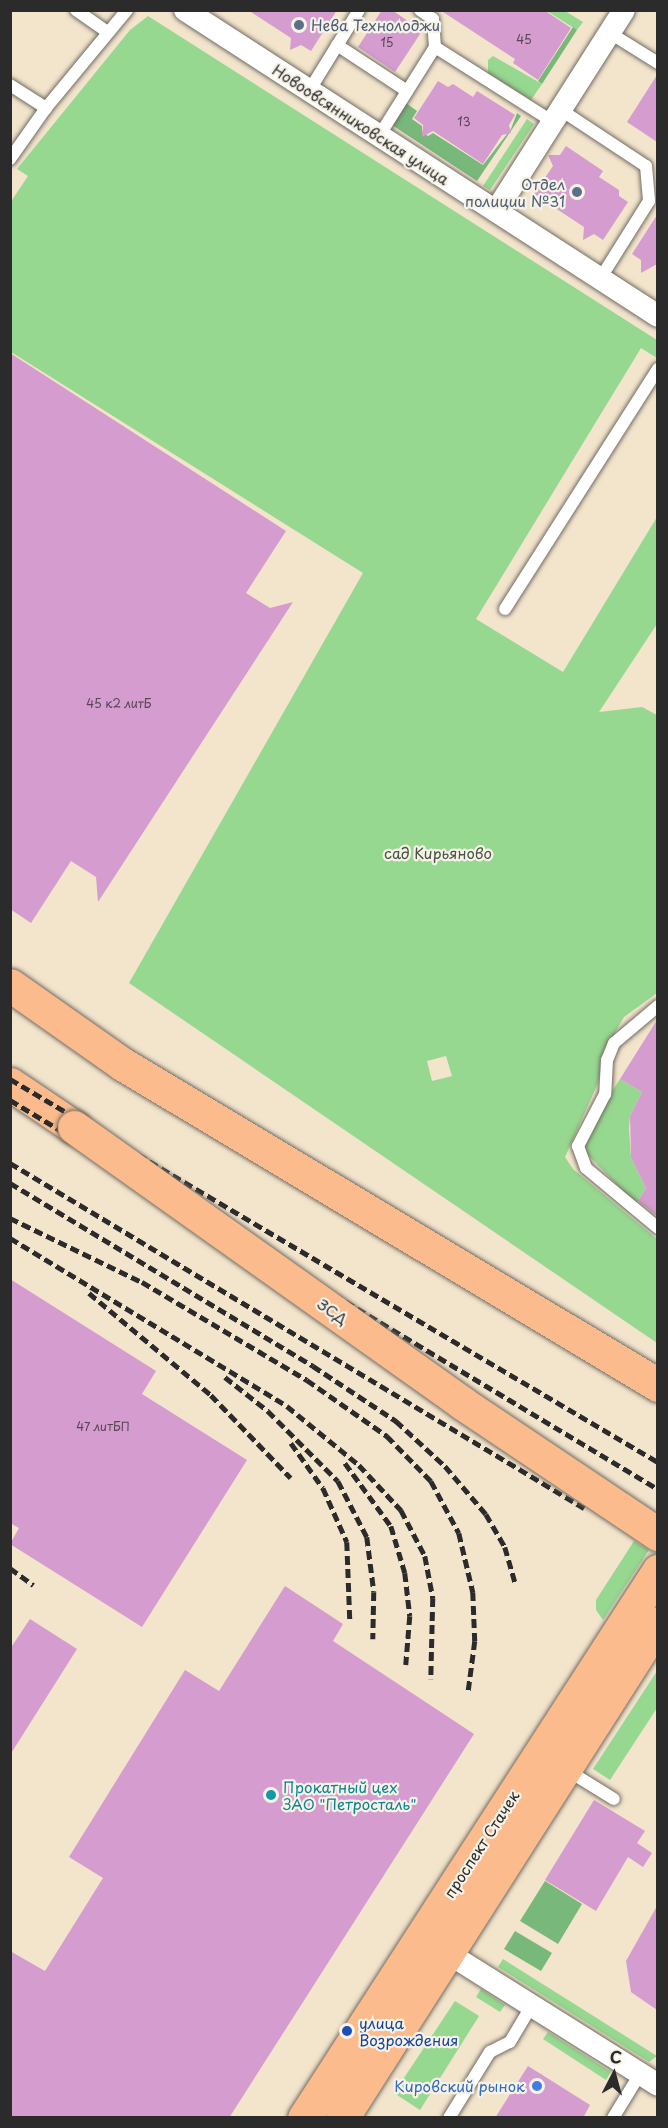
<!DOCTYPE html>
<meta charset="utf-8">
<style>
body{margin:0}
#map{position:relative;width:668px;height:2128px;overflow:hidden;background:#f3e4cc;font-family:"Playpen Sans",sans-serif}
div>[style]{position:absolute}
.green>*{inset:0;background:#96d890}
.forest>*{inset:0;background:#78b87a}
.building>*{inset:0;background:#d59ccf}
.roads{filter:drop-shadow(0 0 2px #716c63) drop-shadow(0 0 2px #716c63)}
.lane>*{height:12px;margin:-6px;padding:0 6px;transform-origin:6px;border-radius:6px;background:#fff}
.street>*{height:22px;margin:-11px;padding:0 11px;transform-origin:11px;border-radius:11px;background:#fff}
.primary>*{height:33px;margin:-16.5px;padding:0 16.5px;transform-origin:16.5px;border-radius:16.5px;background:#fbbb8c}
.highway>*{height:33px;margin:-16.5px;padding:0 16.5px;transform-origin:16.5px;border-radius:16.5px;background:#fbbb8c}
.rail>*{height:4.5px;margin-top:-2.25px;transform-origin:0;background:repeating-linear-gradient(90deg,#2b2b2b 0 9px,transparent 0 13.5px)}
.bridges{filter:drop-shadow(0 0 2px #716c63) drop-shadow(0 0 2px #716c63)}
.highway-bridge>*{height:33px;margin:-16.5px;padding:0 16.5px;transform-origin:16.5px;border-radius:16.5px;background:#fbbb8c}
.dots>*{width:16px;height:16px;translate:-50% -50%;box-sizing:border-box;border:3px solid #f7f3e8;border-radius:50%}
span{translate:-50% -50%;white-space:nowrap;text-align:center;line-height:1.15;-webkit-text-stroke:4.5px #f7f3e8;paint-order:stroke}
.number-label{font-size:12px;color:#564754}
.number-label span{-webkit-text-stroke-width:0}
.service-label{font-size:15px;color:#4e5e75}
.left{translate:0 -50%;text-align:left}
.right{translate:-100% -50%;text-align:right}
.street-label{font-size:15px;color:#2b2b2b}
.park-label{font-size:15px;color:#465644}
.culture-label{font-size:15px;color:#0d838f}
.transit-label{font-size:15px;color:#164399}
.shop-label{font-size:15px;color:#366cbe}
.frame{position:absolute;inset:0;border:12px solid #2b2b2b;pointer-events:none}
.north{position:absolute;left:584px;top:2044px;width:60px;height:60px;-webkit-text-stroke:4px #f7f3e8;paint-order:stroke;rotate:6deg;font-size:16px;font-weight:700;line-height:24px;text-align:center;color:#2b2b2b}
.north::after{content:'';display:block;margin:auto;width:21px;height:27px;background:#2b2b2b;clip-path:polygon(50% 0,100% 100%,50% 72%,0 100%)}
</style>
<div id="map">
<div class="green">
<i style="clip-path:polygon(547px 11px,565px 11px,583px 22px,577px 30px)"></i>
<i style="clip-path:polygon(evenodd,148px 16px,657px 340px,657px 358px,641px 348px,476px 619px,563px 672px,657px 517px,657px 624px,599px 712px,642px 707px,657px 715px,657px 993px,624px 1017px,605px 1050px,598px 1083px,565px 1157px,573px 1169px,657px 1239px,657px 1343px,129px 983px,363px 573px,11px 352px,10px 203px,28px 176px,17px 169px,130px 30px,148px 16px,446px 1056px,452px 1076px,432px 1081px,427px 1061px,446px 1056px)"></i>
<i style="clip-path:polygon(493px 56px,542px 84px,531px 100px,488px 73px,488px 60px)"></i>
<i style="clip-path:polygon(527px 119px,534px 124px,490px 190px,483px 186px)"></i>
<i style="clip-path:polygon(620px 1079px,642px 1092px,630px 1116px,629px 1129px,631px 1158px,646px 1188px,636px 1204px,582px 1149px,582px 1138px)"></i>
<i style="clip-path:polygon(634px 1541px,649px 1550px,603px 1620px,596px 1610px,596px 1600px)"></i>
<i style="clip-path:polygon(657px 1671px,657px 1708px,610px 1780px,593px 1769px)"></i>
<i style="clip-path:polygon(503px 1959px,657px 2056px,649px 2062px,498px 1967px)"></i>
<i style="clip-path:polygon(481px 1989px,505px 2005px,500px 2012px,476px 1997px)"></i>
<i style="clip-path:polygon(455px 2001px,479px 2016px,420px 2110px,394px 2093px)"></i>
<i style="clip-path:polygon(548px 2032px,611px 2072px,606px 2080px,543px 2039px)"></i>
</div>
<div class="forest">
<i style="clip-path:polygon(573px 27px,577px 30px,542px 84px,538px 81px)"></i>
<i style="clip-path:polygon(406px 103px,417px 111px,412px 119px,422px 126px,422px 131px,428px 136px,433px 133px,483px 165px,511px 129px,517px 113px,521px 116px,477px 181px,392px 125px)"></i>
<i style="clip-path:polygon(545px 1881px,582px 1904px,558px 1944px,520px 1921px)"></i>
<i style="clip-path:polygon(515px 1931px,552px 1953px,541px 1971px,504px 1949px)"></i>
</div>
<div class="building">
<i style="clip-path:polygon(248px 10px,337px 10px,311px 51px,301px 45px,290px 50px,291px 38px)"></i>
<i style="clip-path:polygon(382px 10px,392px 10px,422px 31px,395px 72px,358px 47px)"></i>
<i style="clip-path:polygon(440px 10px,544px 10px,571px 28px,538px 80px,513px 63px,515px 59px)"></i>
<i style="clip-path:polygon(657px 75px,657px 142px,627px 122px)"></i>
<i style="clip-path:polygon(438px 81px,448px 87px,453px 84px,473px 97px,477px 91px,515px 115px,509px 125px,511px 133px,502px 135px,483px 164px,433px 131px,422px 137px,423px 125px,414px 118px)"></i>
<i style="clip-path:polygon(566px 146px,603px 171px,599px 177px,619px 190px,619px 196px,628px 202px,603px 240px,594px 234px,583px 240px,584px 227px,534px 194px,553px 166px,548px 155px,560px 155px)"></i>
<i style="clip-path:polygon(657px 215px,657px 264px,641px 273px,641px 260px,632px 254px)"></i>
<i style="clip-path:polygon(10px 353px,286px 531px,246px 593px,270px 608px,293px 602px,98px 902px,96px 877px,71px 861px,31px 923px,10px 909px)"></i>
<i style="clip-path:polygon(657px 1020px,656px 1155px,657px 1216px,638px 1201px,646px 1188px,631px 1158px,630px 1116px,642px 1092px,620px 1079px)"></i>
<i style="clip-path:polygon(10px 1279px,156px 1371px,142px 1394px,247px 1460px,142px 1627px,10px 1544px,19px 1528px,10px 1523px)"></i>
<i style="clip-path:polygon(285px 1586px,343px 1624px,333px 1641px,474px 1734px,229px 2118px,10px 2118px,10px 1951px,45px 1971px,103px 1878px,69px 1857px,185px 1670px,219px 1691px)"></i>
<i style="clip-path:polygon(30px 1619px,77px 1649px,10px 1755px,10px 1649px)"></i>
<i style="clip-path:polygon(594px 1800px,645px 1831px,637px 1843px,652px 1853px,643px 1867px,628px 1857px,596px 1911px,545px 1880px)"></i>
<i style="clip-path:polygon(657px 1906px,657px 2010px,631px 1992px,626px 1961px)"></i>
<i style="clip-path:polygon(528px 2066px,590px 2105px,583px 2118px,495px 2118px)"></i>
</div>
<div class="roads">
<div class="lane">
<i style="left:76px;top:10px;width:39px;rotate:35deg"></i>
<i style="left:420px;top:10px;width:16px;rotate:35deg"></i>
<i style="left:433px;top:19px;width:28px;rotate:86deg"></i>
<i style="left:435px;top:47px;width:140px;rotate:32.4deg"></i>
<i style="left:610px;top:33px;width:57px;rotate:32deg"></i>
<i style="left:337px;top:45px;width:84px;rotate:33.3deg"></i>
<i style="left:10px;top:85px;width:43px;rotate:32.6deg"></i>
<i style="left:309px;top:91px;width:95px;rotate:-58.3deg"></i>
<i style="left:561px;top:110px;width:102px;rotate:33.4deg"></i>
<i style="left:646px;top:166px;width:35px;rotate:85deg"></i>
<i style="left:649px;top:201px;width:92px;rotate:122.1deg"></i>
<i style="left:379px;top:136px;width:105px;rotate:-57.8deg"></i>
<i style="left:10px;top:159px;width:62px;rotate:-54.8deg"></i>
<i style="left:46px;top:108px;width:127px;rotate:-50.4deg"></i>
<i style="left:505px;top:609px;width:285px;rotate:-57.5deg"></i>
<i style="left:658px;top:1006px;width:57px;rotate:139.9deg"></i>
<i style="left:614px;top:1043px;width:18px;rotate:112deg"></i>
<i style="left:607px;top:1060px;width:34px;rotate:93deg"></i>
<i style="left:605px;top:1094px;width:59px;rotate:117.4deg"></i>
<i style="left:578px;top:1146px;width:23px;rotate:70deg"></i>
<i style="left:586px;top:1168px;width:94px;rotate:39.8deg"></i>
<i style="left:567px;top:1770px;width:55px;rotate:31.7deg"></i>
<i style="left:449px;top:2118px;width:78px;rotate:-58.2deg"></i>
<i style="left:490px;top:2052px;width:22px;rotate:-27deg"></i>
<i style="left:510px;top:2042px;width:43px;rotate:-59.3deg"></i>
<i style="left:613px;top:2118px;width:52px;rotate:-58.5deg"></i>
</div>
<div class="street">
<i style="left:185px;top:10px;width:563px;rotate:32.9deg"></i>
<i style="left:496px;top:211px;width:238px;rotate:-57.5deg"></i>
<i style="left:435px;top:1945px;width:263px;rotate:32.1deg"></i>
</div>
<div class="primary">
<i style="left:304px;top:2118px;width:652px;rotate:-57.09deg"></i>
<i style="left:342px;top:2118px;width:587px;rotate:-57.45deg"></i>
</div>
<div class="highway">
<i style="left:10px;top:985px;width:139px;rotate:35.1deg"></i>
<i style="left:124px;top:1065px;width:623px;rotate:30.93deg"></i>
<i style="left:10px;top:1084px;width:77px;rotate:33.9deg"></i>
</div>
</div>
<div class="rail">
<i style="left:10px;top:1079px;width:753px;rotate:30.59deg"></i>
<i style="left:10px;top:1100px;width:756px;rotate:30.98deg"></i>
<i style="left:10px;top:1163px;width:670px;rotate:31.01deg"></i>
<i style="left:10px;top:1183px;width:354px;rotate:31.1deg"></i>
<i style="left:313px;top:1366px;width:100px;rotate:33.5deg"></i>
<i style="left:396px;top:1421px;width:67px;rotate:42.6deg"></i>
<i style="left:445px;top:1466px;width:63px;rotate:49.5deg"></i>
<i style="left:486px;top:1514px;width:38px;rotate:60deg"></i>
<i style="left:505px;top:1547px;width:37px;rotate:74deg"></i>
<i style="left:10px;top:1218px;width:147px;rotate:25.9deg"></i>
<i style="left:142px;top:1282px;width:192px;rotate:30.7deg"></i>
<i style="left:307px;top:1380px;width:98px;rotate:35deg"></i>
<i style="left:387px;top:1436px;width:63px;rotate:45.6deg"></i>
<i style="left:431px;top:1481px;width:59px;rotate:61.7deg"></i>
<i style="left:459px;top:1533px;width:61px;rotate:76.7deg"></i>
<i style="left:473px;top:1592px;width:49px;rotate:87.7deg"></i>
<i style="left:475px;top:1641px;width:53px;rotate:97.5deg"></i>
<i style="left:10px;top:1238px;width:324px;rotate:31.2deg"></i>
<i style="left:287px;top:1406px;width:93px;rotate:39.3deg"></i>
<i style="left:359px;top:1465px;width:62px;rotate:47deg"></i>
<i style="left:401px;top:1510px;width:52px;rotate:62.4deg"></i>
<i style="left:425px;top:1556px;width:43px;rotate:79.2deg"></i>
<i style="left:433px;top:1598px;width:81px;rotate:91.4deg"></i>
<i style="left:89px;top:1293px;width:159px;rotate:39.9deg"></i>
<i style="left:211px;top:1395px;width:115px;rotate:46.1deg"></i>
<i style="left:225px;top:1377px;width:55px;rotate:38.3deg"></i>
<i style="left:268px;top:1411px;width:99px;rotate:45deg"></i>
<i style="left:338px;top:1481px;width:63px;rotate:62.6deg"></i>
<i style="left:367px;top:1537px;width:55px;rotate:82.7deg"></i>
<i style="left:374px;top:1592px;width:47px;rotate:91.2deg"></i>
<i style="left:291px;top:1443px;width:55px;rotate:54.6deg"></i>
<i style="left:323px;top:1488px;width:59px;rotate:66deg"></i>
<i style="left:347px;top:1542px;width:77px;rotate:87.8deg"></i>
<i style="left:345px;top:1463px;width:78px;rotate:53.9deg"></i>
<i style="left:391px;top:1526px;width:49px;rotate:73.4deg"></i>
<i style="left:405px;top:1573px;width:43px;rotate:83.4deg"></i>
<i style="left:410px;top:1616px;width:49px;rotate:94.7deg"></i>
<i style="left:10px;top:1568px;width:29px;rotate:36deg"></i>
</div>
<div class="bridges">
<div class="highway-bridge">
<i style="left:74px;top:1127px;width:476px;rotate:35.4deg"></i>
<i style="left:462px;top:1403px;width:236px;rotate:33.8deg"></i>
</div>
</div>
<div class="dots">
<i style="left:299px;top:25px;background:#5c6f8a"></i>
<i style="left:577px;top:192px;background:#5c6f8a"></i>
<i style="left:271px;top:1795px;background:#0f9aa8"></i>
<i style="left:347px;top:2031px;background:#1a4fb4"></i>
<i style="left:537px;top:2086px;background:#3f7fe0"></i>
</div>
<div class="number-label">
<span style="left:524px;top:40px">45</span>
<span style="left:387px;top:43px">15</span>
<span style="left:464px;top:122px">13</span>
<span style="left:119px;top:704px">45 к2 литБ</span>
<span style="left:103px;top:1427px">47 литБП</span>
</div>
<div class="service-label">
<span class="left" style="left:311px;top:25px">Нева Технолоджи</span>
<span class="right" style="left:565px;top:192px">Отдел<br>полиции №31</span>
</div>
<div class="street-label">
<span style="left:361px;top:124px;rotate:33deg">Новоовсянниковская улица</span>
<span style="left:333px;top:1311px;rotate:35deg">ЗСД</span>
<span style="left:481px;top:1844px;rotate:-57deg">проспект Стачек</span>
</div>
<div class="park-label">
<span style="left:438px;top:853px">сад Кирьяново</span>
</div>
<div class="culture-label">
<span class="left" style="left:283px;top:1795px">Прокатный цех<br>ЗАО "Петросталь"</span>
</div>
<div class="transit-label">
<span class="left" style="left:359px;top:2031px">улица<br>Возрождения</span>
</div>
<div class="shop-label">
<span class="right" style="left:525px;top:2086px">Кировский рынок</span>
</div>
<div class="frame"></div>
<div class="north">С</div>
</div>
